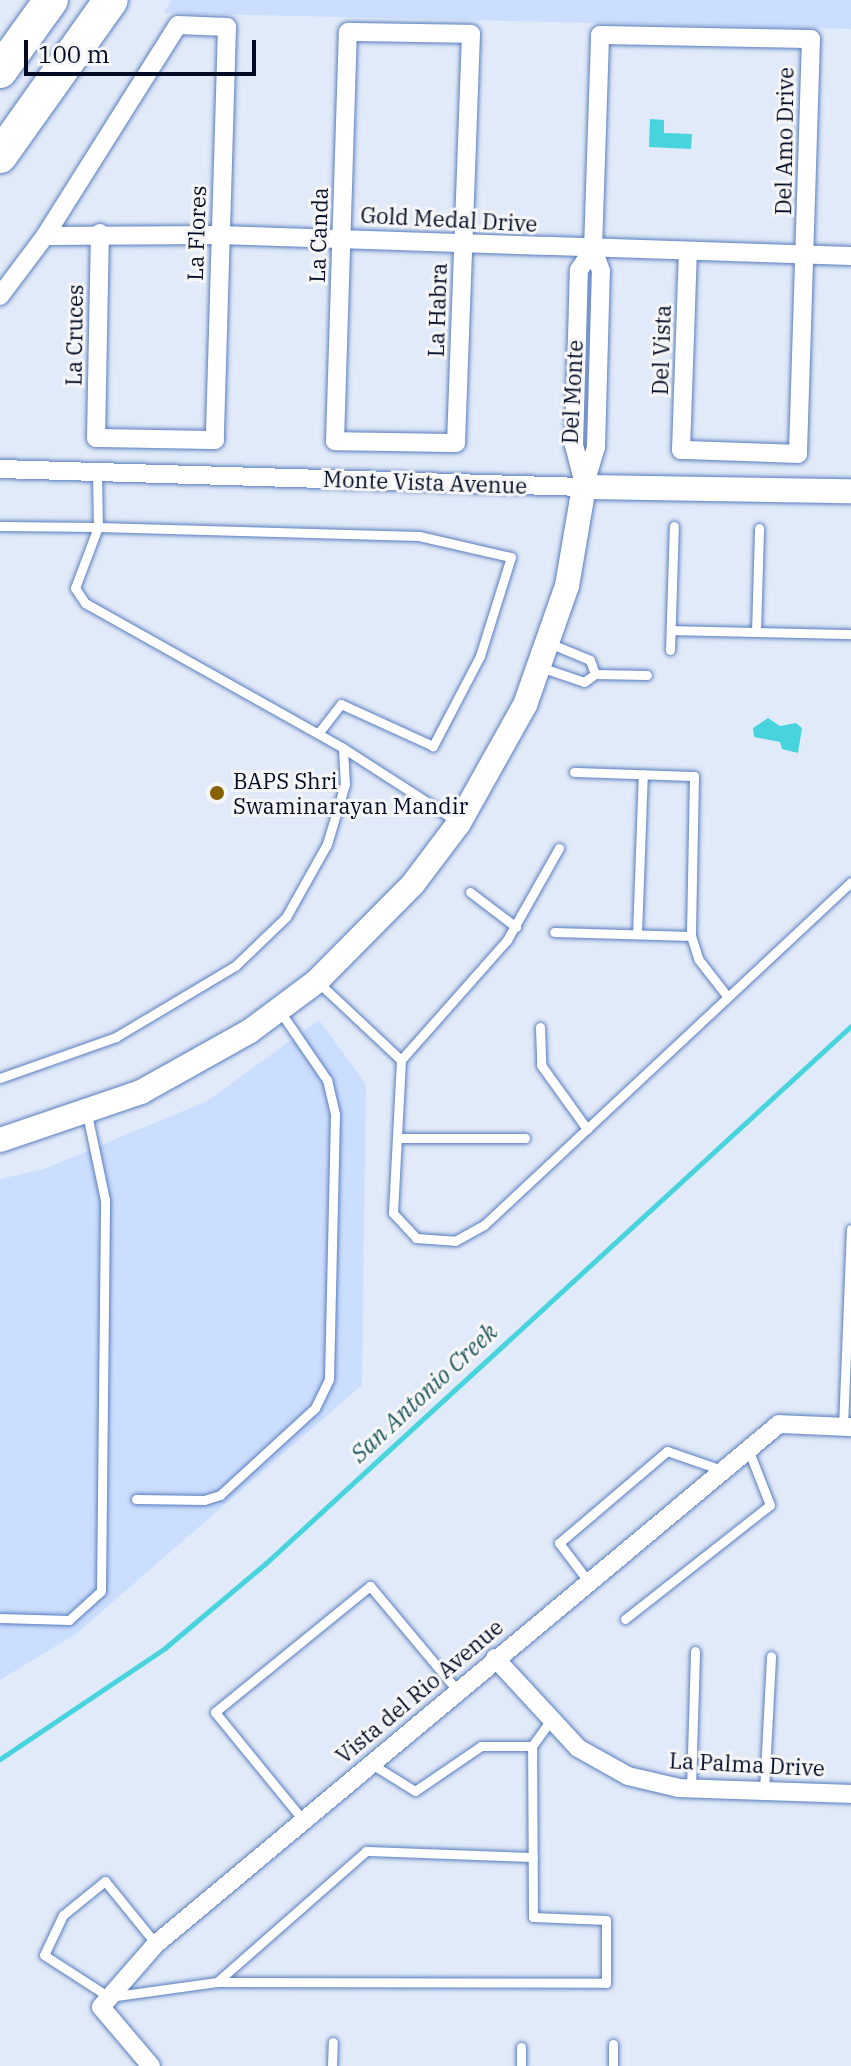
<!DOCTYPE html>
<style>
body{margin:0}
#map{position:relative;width:851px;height:2066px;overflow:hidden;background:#e1eaf8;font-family:"IBM Plex Serif",serif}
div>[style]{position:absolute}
.built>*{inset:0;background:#ccdefd}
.water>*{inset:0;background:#48d4dd}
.stream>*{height:5px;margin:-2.5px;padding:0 2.5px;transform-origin:2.5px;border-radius:2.5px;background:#48d4dd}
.roads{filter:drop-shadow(0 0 2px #597ebf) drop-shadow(0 0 2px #597ebf)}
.service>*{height:9px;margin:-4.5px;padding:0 4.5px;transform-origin:4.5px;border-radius:4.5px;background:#fff}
.minor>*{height:18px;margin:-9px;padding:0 9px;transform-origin:9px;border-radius:9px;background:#fff}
.tertiary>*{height:24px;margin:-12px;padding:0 12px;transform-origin:12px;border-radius:12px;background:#fff}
.motorway>*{height:34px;margin:-17px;padding:0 17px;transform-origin:17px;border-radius:17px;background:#fff}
.dots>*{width:22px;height:22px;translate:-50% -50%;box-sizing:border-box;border:4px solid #f6f6f6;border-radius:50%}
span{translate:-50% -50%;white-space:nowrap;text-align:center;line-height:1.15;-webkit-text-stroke:6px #f6f6f6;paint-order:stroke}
.street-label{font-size:22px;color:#020c25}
.poi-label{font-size:22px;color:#020c25}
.left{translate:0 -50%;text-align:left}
.water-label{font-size:24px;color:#225b5f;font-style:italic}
.scale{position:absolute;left:24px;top:40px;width:232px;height:36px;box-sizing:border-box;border:4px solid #020c25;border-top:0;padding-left:10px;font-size:24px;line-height:28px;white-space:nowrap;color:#020c25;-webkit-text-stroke:6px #f6f6f6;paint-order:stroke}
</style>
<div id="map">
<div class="built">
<i style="clip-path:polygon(172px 0,851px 0,851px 29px,163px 13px)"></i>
<i style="clip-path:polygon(319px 1020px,366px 1084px,362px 1385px,76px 1634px,0 1680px,0 1179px,44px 1169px,207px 1101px)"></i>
</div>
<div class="water">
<i style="clip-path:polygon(650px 119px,664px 120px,664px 133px,692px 134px,691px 149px,649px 147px)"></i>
<i style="clip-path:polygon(768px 718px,780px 726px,796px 723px,802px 728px,798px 753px,782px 749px,780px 742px,754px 737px,753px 728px)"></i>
</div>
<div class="stream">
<i style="left:0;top:1759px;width:199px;rotate:-33.9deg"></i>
<i style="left:165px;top:1648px;width:132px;rotate:-40.1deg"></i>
<i style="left:266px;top:1563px;width:794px;rotate:-42.55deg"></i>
</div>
<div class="roads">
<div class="service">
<i style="left:97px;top:472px;width:55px;rotate:89deg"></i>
<i style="left:98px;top:527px;width:321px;rotate:1.6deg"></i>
<i style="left:419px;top:536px;width:94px;rotate:12.9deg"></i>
<i style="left:511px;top:557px;width:104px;rotate:107.4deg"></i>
<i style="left:480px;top:656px;width:102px;rotate:117.6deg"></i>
<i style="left:433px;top:746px;width:101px;rotate:-155.5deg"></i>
<i style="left:341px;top:704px;width:37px;rotate:128deg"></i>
<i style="left:0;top:526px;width:98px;rotate:0.6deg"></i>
<i style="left:98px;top:527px;width:65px;rotate:110.7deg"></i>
<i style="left:75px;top:588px;width:18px;rotate:56deg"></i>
<i style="left:85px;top:603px;width:296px;rotate:29.3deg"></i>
<i style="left:343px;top:748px;width:36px;rotate:87deg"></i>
<i style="left:345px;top:784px;width:63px;rotate:106.7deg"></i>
<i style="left:327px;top:844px;width:84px;rotate:119.3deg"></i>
<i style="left:286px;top:917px;width:71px;rotate:136.1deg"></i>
<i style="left:235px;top:966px;width:139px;rotate:149.2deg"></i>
<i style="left:116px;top:1037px;width:123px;rotate:160.5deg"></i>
<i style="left:671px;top:630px;width:180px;rotate:1.3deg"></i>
<i style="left:756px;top:632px;width:104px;rotate:-88.3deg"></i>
<i style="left:670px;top:650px;width:124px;rotate:-88.2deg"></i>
<i style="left:540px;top:667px;width:46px;rotate:18.8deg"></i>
<i style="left:584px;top:682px;width:14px;rotate:-36deg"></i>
<i style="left:595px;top:674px;width:15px;rotate:-110deg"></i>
<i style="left:590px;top:660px;width:44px;rotate:-157.5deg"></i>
<i style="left:595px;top:674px;width:52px;rotate:1.1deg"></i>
<i style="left:343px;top:748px;width:137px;rotate:32.8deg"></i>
<i style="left:574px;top:772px;width:120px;rotate:1.9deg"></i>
<i style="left:694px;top:776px;width:160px;rotate:91.1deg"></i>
<i style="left:691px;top:936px;width:25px;rotate:72deg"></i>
<i style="left:699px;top:960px;width:46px;rotate:52.1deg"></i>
<i style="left:559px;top:848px;width:106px;rotate:119.5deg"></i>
<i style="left:507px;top:940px;width:160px;rotate:131.5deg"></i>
<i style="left:401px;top:1060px;width:153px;rotate:93deg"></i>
<i style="left:393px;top:1213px;width:34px;rotate:47deg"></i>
<i style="left:416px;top:1238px;width:39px;rotate:4deg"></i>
<i style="left:455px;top:1241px;width:33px;rotate:-29deg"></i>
<i style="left:484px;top:1225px;width:502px;rotate:-43.06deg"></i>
<i style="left:470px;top:892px;width:58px;rotate:37.3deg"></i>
<i style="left:554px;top:932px;width:137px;rotate:1.7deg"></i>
<i style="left:637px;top:934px;width:160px;rotate:-87.9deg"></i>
<i style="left:319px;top:983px;width:112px;rotate:43.2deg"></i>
<i style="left:540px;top:1027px;width:38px;rotate:88deg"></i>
<i style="left:541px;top:1065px;width:79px;rotate:54.3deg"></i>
<i style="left:397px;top:1138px;width:128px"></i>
<i style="left:843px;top:1427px;width:198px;rotate:-87.7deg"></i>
<i style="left:136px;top:1499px;width:68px;rotate:0.8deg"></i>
<i style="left:204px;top:1500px;width:17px;rotate:-17deg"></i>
<i style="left:220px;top:1495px;width:129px;rotate:-42.5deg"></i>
<i style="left:315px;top:1408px;width:32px;rotate:-64deg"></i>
<i style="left:329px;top:1379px;width:265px;rotate:-88.7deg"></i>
<i style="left:335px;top:1114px;width:35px;rotate:-103deg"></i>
<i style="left:327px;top:1080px;width:85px;rotate:-124.4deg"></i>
<i style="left:588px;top:1581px;width:48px;rotate:-127.3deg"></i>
<i style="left:559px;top:1543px;width:142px;rotate:-40.4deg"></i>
<i style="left:667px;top:1451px;width:58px;rotate:19.1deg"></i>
<i style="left:0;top:1618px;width:69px;rotate:1.7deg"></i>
<i style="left:69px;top:1620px;width:43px;rotate:-42.2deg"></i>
<i style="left:101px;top:1591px;width:391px;rotate:-89.4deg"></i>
<i style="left:105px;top:1200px;width:88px;rotate:-101.8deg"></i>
<i style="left:625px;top:1619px;width:184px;rotate:-38.2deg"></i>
<i style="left:770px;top:1505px;width:60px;rotate:-111.4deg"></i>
<i style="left:370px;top:1763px;width:53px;rotate:31.9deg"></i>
<i style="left:415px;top:1791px;width:80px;rotate:-34.3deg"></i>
<i style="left:481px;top:1746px;width:51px"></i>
<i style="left:691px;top:1788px;width:137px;rotate:-88.3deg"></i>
<i style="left:764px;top:1791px;width:135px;rotate:-87deg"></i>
<i style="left:303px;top:1820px;width:139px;rotate:-129.2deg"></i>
<i style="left:215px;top:1712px;width:200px;rotate:-39.1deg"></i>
<i style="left:370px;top:1586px;width:136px;rotate:50.1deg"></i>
<i style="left:156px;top:1944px;width:81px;rotate:-129deg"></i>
<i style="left:105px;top:1881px;width:54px;rotate:141deg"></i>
<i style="left:63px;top:1915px;width:44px;rotate:115.4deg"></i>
<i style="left:44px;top:1955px;width:77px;rotate:32.9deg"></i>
<i style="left:109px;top:1997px;width:109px;rotate:-7.9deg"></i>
<i style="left:217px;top:1982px;width:389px;rotate:0.1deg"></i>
<i style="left:606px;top:1983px;width:63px;rotate:-90deg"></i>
<i style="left:606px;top:1920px;width:73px;rotate:-177.6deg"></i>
<i style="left:533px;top:1917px;width:171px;rotate:-90.3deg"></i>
<i style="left:532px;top:1746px;width:32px;rotate:-54deg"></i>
<i style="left:217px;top:1982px;width:198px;rotate:-41.3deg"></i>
<i style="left:366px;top:1851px;width:167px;rotate:2.1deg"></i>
<i style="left:332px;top:2066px;width:24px;rotate:-88deg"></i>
<i style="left:521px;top:2066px;width:19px;rotate:-90deg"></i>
<i style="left:613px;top:2066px;width:22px;rotate:-90deg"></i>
</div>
<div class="minor">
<i style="left:348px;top:32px;width:123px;rotate:0.9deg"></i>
<i style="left:471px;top:34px;width:409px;rotate:92.1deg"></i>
<i style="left:456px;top:443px;width:121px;rotate:-179.1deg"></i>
<i style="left:335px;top:441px;width:409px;rotate:-88.2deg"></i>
<i style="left:45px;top:236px;width:175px;rotate:-0.3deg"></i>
<i style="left:220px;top:235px;width:631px;rotate:1.91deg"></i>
<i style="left:0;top:296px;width:75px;rotate:-53.1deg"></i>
<i style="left:45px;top:236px;width:249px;rotate:-57.8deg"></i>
<i style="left:178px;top:25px;width:49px;rotate:2.3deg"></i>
<i style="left:227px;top:27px;width:413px;rotate:91.7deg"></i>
<i style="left:215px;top:440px;width:119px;rotate:-179deg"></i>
<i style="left:96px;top:438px;width:205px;rotate:-88.9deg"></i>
<i style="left:0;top:469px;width:584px;rotate:1.77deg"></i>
<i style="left:584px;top:484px;width:40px;rotate:-104.4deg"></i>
<i style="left:574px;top:445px;width:175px;rotate:-88.4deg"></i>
<i style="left:579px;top:270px;width:25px;rotate:-56deg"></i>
<i style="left:584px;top:487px;width:42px;rotate:-73.3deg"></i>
<i style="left:596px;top:447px;width:176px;rotate:-88.4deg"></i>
<i style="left:601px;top:271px;width:23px;rotate:-110deg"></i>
<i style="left:593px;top:249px;width:214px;rotate:-88.1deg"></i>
<i style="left:600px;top:35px;width:211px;rotate:1.1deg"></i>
<i style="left:811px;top:39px;width:415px;rotate:91.8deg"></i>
<i style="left:798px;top:454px;width:117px;rotate:-178deg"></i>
<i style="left:681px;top:450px;width:199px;rotate:-88deg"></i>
<i style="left:495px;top:1658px;width:122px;rotate:47.3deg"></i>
<i style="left:578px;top:1748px;width:57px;rotate:29.2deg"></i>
<i style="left:628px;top:1776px;width:52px;rotate:13.2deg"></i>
<i style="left:679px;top:1788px;width:172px;rotate:2deg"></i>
<i style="left:151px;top:2066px;width:77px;rotate:-130.3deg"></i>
<i style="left:101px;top:2007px;width:84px;rotate:-48.9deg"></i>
<i style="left:156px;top:1944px;width:811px;rotate:-39.85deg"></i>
<i style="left:779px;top:1424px;width:72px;rotate:2.4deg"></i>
</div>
<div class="tertiary">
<i style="left:0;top:1140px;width:149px;rotate:-18.8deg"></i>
<i style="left:141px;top:1092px;width:125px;rotate:-29.2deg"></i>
<i style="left:250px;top:1031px;width:84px;rotate:-36.7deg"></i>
<i style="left:317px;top:981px;width:136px;rotate:-45.3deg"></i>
<i style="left:413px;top:884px;width:76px;rotate:-53deg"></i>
<i style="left:459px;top:823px;width:135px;rotate:-60.8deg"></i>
<i style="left:525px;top:705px;width:126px;rotate:-70.6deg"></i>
<i style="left:567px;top:586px;width:100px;rotate:-80.3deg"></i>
<i style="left:584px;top:487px;width:267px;rotate:0.9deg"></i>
</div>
<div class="motorway">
<i style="left:0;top:71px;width:87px;rotate:-54.3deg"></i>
<i style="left:0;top:156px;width:191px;rotate:-54.6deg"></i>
</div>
</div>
<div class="dots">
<i style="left:217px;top:793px;background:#896200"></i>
</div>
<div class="street-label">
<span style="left:784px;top:141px;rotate:-89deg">Del Amo Drive</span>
<span style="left:449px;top:219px;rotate:3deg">Gold Medal Drive</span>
<span style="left:196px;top:233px;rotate:-88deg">La Flores</span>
<span style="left:318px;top:235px;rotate:-88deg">La Canda</span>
<span style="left:437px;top:310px;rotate:-88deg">La Habra</span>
<span style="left:74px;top:335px;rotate:-89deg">La Cruces</span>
<span style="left:661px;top:350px;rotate:-88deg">Del Vista</span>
<span style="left:572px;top:392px;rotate:-87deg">Del Monte</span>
<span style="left:425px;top:482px;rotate:2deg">Monte Vista Avenue</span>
<span style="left:419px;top:1691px;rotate:-40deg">Vista del Rio Avenue</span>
<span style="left:747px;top:1764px;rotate:3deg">La Palma Drive</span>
</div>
<div class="poi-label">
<span class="left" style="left:233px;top:793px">BAPS Shri<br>Swaminarayan Mandir</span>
</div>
<div class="water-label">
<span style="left:424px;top:1393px;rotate:-43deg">San Antonio Creek</span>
</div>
<div class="scale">100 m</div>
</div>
